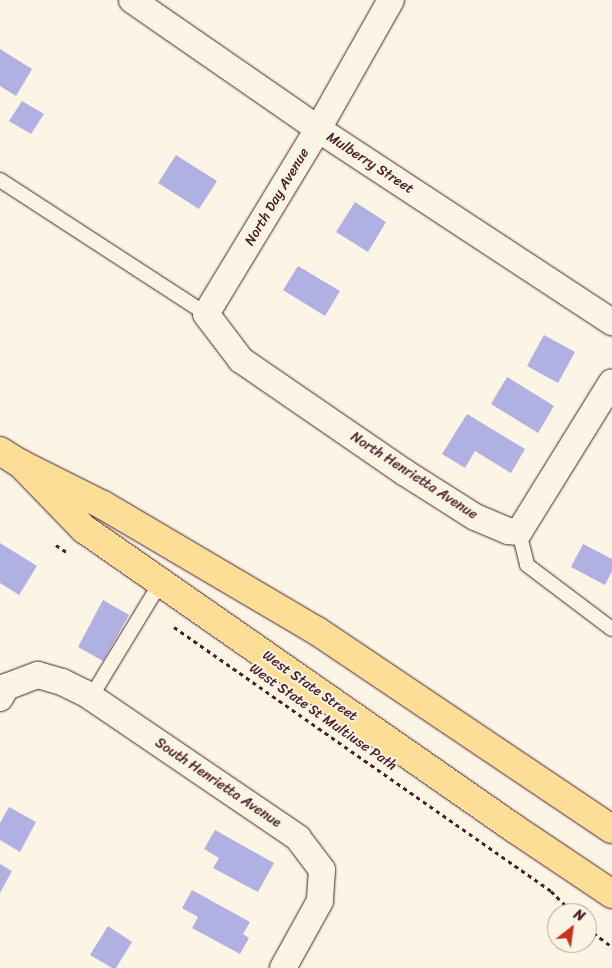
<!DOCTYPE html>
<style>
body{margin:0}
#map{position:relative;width:612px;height:968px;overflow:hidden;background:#fcf5e5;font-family:Sriracha,sans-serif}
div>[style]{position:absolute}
.building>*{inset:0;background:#b0b1e2}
.path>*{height:3px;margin-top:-1.5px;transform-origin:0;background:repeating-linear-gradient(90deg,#4a1f2b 0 4px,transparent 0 8px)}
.roads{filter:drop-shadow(0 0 1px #4a1f2b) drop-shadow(0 0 1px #4a1f2b)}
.service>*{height:14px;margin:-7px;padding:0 7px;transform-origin:7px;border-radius:7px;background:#fcf5e5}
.minor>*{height:26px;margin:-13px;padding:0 13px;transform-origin:13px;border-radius:13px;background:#fcf5e5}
.primary>*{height:28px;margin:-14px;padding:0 14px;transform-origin:14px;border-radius:14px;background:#fcde96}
span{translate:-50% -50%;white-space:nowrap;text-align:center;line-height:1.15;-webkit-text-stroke:4px #fcf5e5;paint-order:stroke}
.street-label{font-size:14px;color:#4a1f2b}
.north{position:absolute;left:547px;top:903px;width:50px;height:50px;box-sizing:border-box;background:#fcf5e5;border:1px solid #b59f9b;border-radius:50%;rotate:30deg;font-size:14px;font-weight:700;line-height:20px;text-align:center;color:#4a1f2b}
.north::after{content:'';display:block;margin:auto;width:18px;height:22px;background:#c8321e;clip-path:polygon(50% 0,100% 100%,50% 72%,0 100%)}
</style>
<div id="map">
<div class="building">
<i style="clip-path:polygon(0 49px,32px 69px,16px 96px,0 86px)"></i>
<i style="clip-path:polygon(22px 101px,44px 114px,31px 134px,9px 121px)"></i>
<i style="clip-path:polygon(176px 155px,217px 181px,199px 209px,158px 183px)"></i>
<i style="clip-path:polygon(355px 202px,386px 222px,368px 252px,336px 232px)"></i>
<i style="clip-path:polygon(298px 266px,340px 291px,325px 316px,283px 290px)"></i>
<i style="clip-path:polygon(544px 335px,575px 352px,558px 383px,527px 366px)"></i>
<i style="clip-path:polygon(507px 377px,554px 406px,538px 433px,491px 404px)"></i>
<i style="clip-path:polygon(467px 414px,525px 449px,511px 473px,475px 451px,465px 468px,442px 454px)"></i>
<i style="clip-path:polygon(0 543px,37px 566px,19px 595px,0 583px)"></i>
<i style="clip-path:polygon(583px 544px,612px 559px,612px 571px,605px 585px,571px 567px)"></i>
<i style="clip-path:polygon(103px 600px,129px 615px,103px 661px,78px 647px)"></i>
<i style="clip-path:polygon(9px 807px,36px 822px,20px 852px,0 840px,0 823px)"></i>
<i style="clip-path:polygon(215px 830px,274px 863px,258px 892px,213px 868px,219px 858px,204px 849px)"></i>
<i style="clip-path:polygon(0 864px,12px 871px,0 893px)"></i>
<i style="clip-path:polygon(192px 890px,250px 922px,243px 934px,249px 938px,240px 954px,192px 928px,198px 917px,182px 908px)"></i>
<i style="clip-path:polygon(108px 926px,132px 942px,116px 968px,112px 968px,90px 955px)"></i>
</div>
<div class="path">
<i style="left:56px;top:545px;width:14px;rotate:34deg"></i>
<i style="left:174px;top:627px;width:460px;rotate:35deg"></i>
<i style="left:551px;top:891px;width:31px;rotate:45deg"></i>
<i style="left:587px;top:928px;width:31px;rotate:37deg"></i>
</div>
<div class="roads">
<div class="service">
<i style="left:0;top:180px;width:246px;rotate:33deg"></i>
<i style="left:519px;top:532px;width:34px;rotate:76deg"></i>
<i style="left:527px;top:565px;width:106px;rotate:37deg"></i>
<i style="left:91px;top:697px;width:135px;rotate:-58.7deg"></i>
</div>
<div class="minor">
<i style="left:132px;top:0;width:226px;rotate:34.7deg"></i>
<i style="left:318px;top:129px;width:352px;rotate:33.3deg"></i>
<i style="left:391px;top:0;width:148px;rotate:119.5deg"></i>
<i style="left:318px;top:129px;width:216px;rotate:121.2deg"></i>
<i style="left:206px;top:314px;width:58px;rotate:52.7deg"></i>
<i style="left:241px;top:360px;width:198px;rotate:34.5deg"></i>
<i style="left:404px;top:472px;width:84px;rotate:32.4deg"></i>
<i style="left:475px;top:517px;width:36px;rotate:23deg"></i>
<i style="left:508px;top:531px;width:11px;rotate:5deg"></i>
<i style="left:519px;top:532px;width:176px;rotate:-58.2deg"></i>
<i style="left:0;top:698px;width:13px;rotate:-61deg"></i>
<i style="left:6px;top:687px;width:34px;rotate:-21deg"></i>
<i style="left:38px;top:675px;width:25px;rotate:16deg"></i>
<i style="left:62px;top:682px;width:25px;rotate:26deg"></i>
<i style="left:85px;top:693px;width:258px;rotate:34.2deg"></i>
<i style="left:298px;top:838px;width:40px;rotate:53deg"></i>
<i style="left:322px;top:870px;width:31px;rotate:94deg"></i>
<i style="left:320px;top:901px;width:77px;rotate:118.9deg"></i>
</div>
<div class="primary">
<i style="left:0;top:451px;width:25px;rotate:32deg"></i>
<i style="left:21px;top:464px;width:92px;rotate:26.6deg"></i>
<i style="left:103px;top:505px;width:248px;rotate:30.5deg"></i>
<i style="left:317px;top:631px;width:355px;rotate:33.9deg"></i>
<i style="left:21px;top:464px;width:91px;rotate:45.9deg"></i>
<i style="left:84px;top:529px;width:525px;rotate:34.84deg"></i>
<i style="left:515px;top:829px;width:117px;rotate:33.8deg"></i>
</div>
</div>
<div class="street-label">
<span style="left:370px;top:163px;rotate:33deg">Mulberry Street</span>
<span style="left:277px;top:197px;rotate:-59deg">North Day Avenue</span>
<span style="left:414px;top:476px;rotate:33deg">North Henrietta Avenue</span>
<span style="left:310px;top:686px;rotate:35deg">West State Street</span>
<span style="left:323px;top:717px;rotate:35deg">West State St Multiuse Path</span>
<span style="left:218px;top:783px;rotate:34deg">South Henrietta Avenue</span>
</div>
<div class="north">N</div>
</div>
